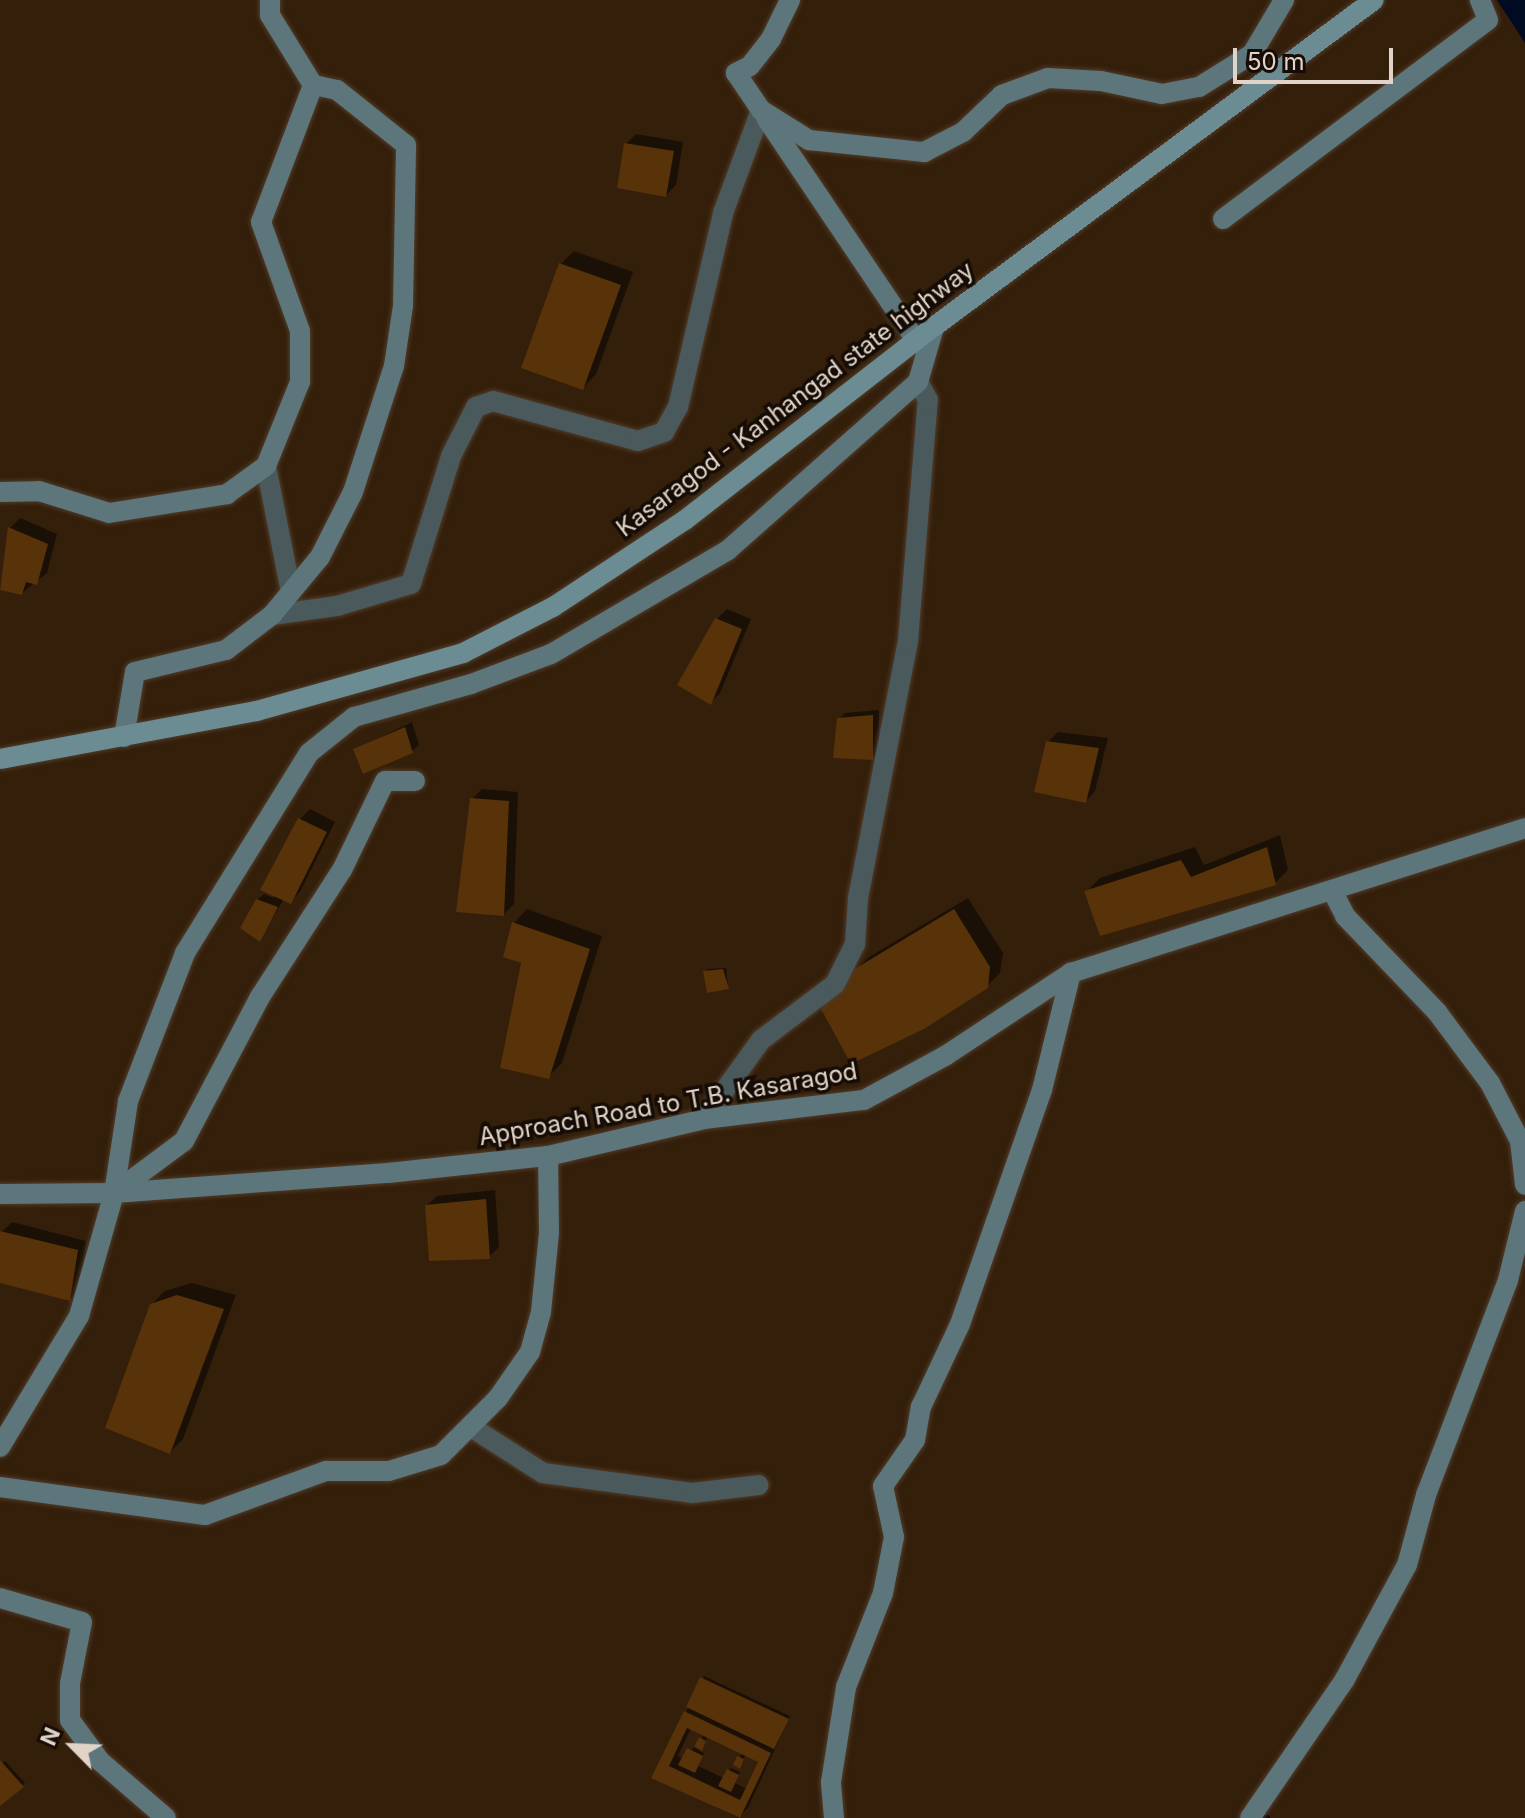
<!DOCTYPE html>
<style>
body{margin:0}
#map{position:relative;width:1525px;height:1818px;overflow:hidden;background:#341f0b;font-family:Inter,sans-serif}
div>[style]{position:absolute}
.water>*{inset:0;background:#000b22}
.shadow>*{inset:0;background:#0007}
.stream>*{height:6px;margin:-3px;padding:0 3px;transform-origin:3px;border-radius:3px;background:#000b22}
.building>*{inset:0;background:#583209}
.roads{filter:drop-shadow(0 0 2px #503c29) drop-shadow(0 0 2px #503c29)}
.street>*{height:20px;margin:-10px;padding:0 10px;transform-origin:10px;border-radius:10px;background:#49595c}
.secondary>*{height:20px;margin:-10px;padding:0 10px;transform-origin:10px;border-radius:10px;background:#5c767b}
.primary>*{height:20px;margin:-10px;padding:0 10px;transform-origin:10px;border-radius:10px;background:#6b8c93}
span{translate:-50% -50%;white-space:nowrap;text-align:center;line-height:1.15;-webkit-text-stroke:7px #150c05;paint-order:stroke}
.street-label{font-size:24px;color:#e1d3c7}
.north{position:absolute;left:32px;top:1706px;width:80px;height:80px;-webkit-text-stroke:6px #150c05;paint-order:stroke;rotate:294deg;font-size:22px;font-weight:700;line-height:32px;text-align:center;color:#e1d3c7}
.north::after{content:'';display:block;margin:auto;width:28px;height:36px;background:#e1d3c7;clip-path:polygon(50% 0,100% 100%,50% 72%,0 100%)}
.scale{position:absolute;left:1233px;top:48px;width:160px;height:36px;box-sizing:border-box;border:4px solid #e1d3c7;border-top:0;padding-left:10px;font-size:24px;line-height:28px;white-space:nowrap;color:#e1d3c7;-webkit-text-stroke:6px #150c05;paint-order:stroke}
</style>
<div id="map">
<div class="water">
<i style="clip-path:polygon(1497px 0,1525px 0,1525px 43px)"></i>
</div>
<div class="shadow">
<i style="clip-path:polygon(636px 134px,683px 142px,676px 185px,666px 195px,626px 144px)"></i>
<i style="clip-path:polygon(574px 251px,633px 272px,596px 374px,583px 388px,561px 264px)"></i>
<i style="clip-path:polygon(20px 518px,57px 534px,47px 573px,22px 593px,0 588px,10px 528px)"></i>
<i style="clip-path:polygon(727px 609px,751px 619px,720px 693px,710px 703px,717px 619px)"></i>
<i style="clip-path:polygon(879px 710px,879px 752px,873px 758px,839px 719px,845px 713px)"></i>
<i style="clip-path:polygon(412px 722px,419px 745px,412px 751px,356px 749px)"></i>
<i style="clip-path:polygon(1058px 732px,1108px 738px,1095px 791px,1086px 801px,1048px 742px)"></i>
<i style="clip-path:polygon(482px 789px,518px 792px,514px 904px,504px 914px,472px 799px)"></i>
<i style="clip-path:polygon(310px 809px,335px 822px,300px 892px,290px 902px,284px 899px,260px 939px,257px 900px,264px 894px,274px 898px,300px 819px)"></i>
<i style="clip-path:polygon(1280px 835px,1288px 870px,1275px 883px,1086px 892px,1100px 878px,1195px 847px,1204px 865px)"></i>
<i style="clip-path:polygon(968px 898px,1003px 953px,1000px 973px,986px 987px,854px 972px,869px 957px)"></i>
<i style="clip-path:polygon(527px 909px,602px 936px,562px 1063px,548px 1077px,514px 923px)"></i>
<i style="clip-path:polygon(726px 968px,728px 987px,705px 972px,708px 969px)"></i>
<i style="clip-path:polygon(495px 1190px,499px 1247px,489px 1257px,427px 1205px,437px 1196px)"></i>
<i style="clip-path:polygon(12px 1222px,86px 1241px,80px 1289px,70px 1299px,0 1281px,2px 1232px)"></i>
<i style="clip-path:polygon(192px 1283px,236px 1295px,183px 1439px,170px 1452px,151px 1305px,165px 1291px)"></i>
<i style="clip-path:polygon(evenodd,704px 1676px,790px 1716px,748px 1808px,738px 1818px,654px 1777px,704px 1676px,691px 1728px,705px 1734px,684px 1759px,678px 1756px,691px 1728px,704px 1676px,708px 1736px,743px 1753px,735px 1764px,740px 1767px,746px 1754px,761px 1761px,747px 1789px,735px 1783px,740px 1772px,731px 1768px,724px 1778px,698px 1766px,704px 1753px,699px 1751px,708px 1736px)"></i>
<i style="clip-path:polygon(5px 1761px,25px 1783px,0 1804px,0 1765px)"></i>
</div>
<div class="stream">
<i style="left:1266px;top:1818px;width:1px"></i>
</div>
<div class="building">
<i style="clip-path:polygon(624px 143px,674px 151px,666px 197px,617px 188px)"></i>
<i style="clip-path:polygon(559px 263px,621px 285px,583px 390px,521px 368px)"></i>
<i style="clip-path:polygon(8px 527px,48px 544px,37px 585px,26px 582px,22px 595px,0 590px)"></i>
<i style="clip-path:polygon(715px 618px,742px 629px,711px 705px,677px 685px)"></i>
<i style="clip-path:polygon(873px 715px,873px 760px,833px 758px,837px 718px)"></i>
<i style="clip-path:polygon(405px 727px,413px 753px,363px 774px,353px 749px)"></i>
<i style="clip-path:polygon(1046px 741px,1099px 748px,1086px 803px,1034px 792px)"></i>
<i style="clip-path:polygon(470px 798px,509px 801px,504px 916px,456px 912px)"></i>
<i style="clip-path:polygon(298px 818px,327px 832px,291px 904px,260px 890px)"></i>
<i style="clip-path:polygon(1267px 847px,1276px 885px,1100px 936px,1084px 891px,1181px 860px,1191px 877px)"></i>
<i style="clip-path:polygon(256px 899px,278px 907px,260px 942px,240px 928px)"></i>
<i style="clip-path:polygon(954px 909px,990px 967px,988px 988px,924px 1029px,851px 1064px,821px 1009px,853px 970px)"></i>
<i style="clip-path:polygon(512px 922px,590px 949px,549px 1079px,500px 1068px,521px 963px,503px 957px)"></i>
<i style="clip-path:polygon(723px 969px,729px 989px,707px 993px,703px 971px)"></i>
<i style="clip-path:polygon(486px 1199px,490px 1259px,429px 1261px,425px 1205px)"></i>
<i style="clip-path:polygon(0 1231px,78px 1250px,70px 1301px,0 1283px)"></i>
<i style="clip-path:polygon(177px 1295px,224px 1309px,170px 1454px,105px 1428px,150px 1304px)"></i>
<i style="clip-path:polygon(700px 1677px,789px 1719px,774px 1749px,686px 1707px)"></i>
<i style="clip-path:polygon(evenodd,684px 1711px,771px 1753px,740px 1818px,651px 1778px,684px 1711px,687px 1728px,758px 1762px,740px 1800px,669px 1766px,687px 1728px)"></i>
<i style="clip-path:polygon(699px 1737px,706px 1741px,702px 1751px,694px 1747px)"></i>
<i style="clip-path:polygon(687px 1748px,703px 1756px,695px 1773px,678px 1765px)"></i>
<i style="clip-path:polygon(737px 1756px,744px 1759px,740px 1769px,733px 1765px)"></i>
<i style="clip-path:polygon(0 1760px,24px 1787px,0 1806px)"></i>
<i style="clip-path:polygon(727px 1769px,739px 1775px,731px 1792px,718px 1786px)"></i>
</div>
<div class="roads">
<div class="street">
<i style="left:266px;top:466px;width:128px;rotate:78.8deg"></i>
<i style="left:272px;top:615px;width:66px;rotate:-7.9deg"></i>
<i style="left:337px;top:606px;width:77px;rotate:-16.6deg"></i>
<i style="left:411px;top:584px;width:134px;rotate:-72.6deg"></i>
<i style="left:451px;top:456px;width:55px;rotate:-63deg"></i>
<i style="left:476px;top:407px;width:18px;rotate:-19deg"></i>
<i style="left:493px;top:401px;width:150px;rotate:15.4deg"></i>
<i style="left:638px;top:441px;width:28px;rotate:-19deg"></i>
<i style="left:664px;top:432px;width:29px;rotate:-61deg"></i>
<i style="left:678px;top:407px;width:199px;rotate:-76.9deg"></i>
<i style="left:723px;top:213px;width:110px;rotate:-69.7deg"></i>
<i style="left:704px;top:1119px;width:97px;rotate:-54.2deg"></i>
<i style="left:761px;top:1040px;width:93px;rotate:-37.1deg"></i>
<i style="left:835px;top:984px;width:45px;rotate:-63.4deg"></i>
<i style="left:855px;top:944px;width:46px;rotate:-86.3deg"></i>
<i style="left:858px;top:898px;width:262px;rotate:-79deg"></i>
<i style="left:908px;top:641px;width:242px;rotate:-85.3deg"></i>
<i style="left:928px;top:400px;width:21px;rotate:-119deg"></i>
<i style="left:471px;top:1427px;width:85px;rotate:32.6deg"></i>
<i style="left:543px;top:1473px;width:150px;rotate:7.6deg"></i>
<i style="left:692px;top:1493px;width:67px;rotate:-6.8deg"></i>
</div>
<div class="secondary">
<i style="left:790px;top:0;width:43px;rotate:116deg"></i>
<i style="left:771px;top:39px;width:34px;rotate:128deg"></i>
<i style="left:750px;top:66px;width:16px;rotate:153deg"></i>
<i style="left:736px;top:73px;width:45px;rotate:56deg"></i>
<i style="left:761px;top:110px;width:57px;rotate:32deg"></i>
<i style="left:809px;top:140px;width:116px;rotate:6deg"></i>
<i style="left:924px;top:152px;width:44px;rotate:-27.1deg"></i>
<i style="left:963px;top:132px;width:54px;rotate:-43.5deg"></i>
<i style="left:1002px;top:95px;width:49px;rotate:-20.3deg"></i>
<i style="left:1048px;top:78px;width:53px;rotate:3.2deg"></i>
<i style="left:1101px;top:81px;width:62px;rotate:12deg"></i>
<i style="left:1162px;top:94px;width:38px;rotate:-11deg"></i>
<i style="left:1199px;top:87px;width:62px;rotate:-31.9deg"></i>
<i style="left:1252px;top:54px;width:63px;rotate:-59.3deg"></i>
<i style="left:766px;top:118px;width:268px;rotate:56deg"></i>
<i style="left:1223px;top:219px;width:331px;rotate:-36.9deg"></i>
<i style="left:1488px;top:20px;width:22px;rotate:-112deg"></i>
<i style="left:0;top:492px;width:39px;rotate:-1deg"></i>
<i style="left:39px;top:491px;width:73px;rotate:17.4deg"></i>
<i style="left:109px;top:513px;width:120px;rotate:-9.1deg"></i>
<i style="left:227px;top:494px;width:48px;rotate:-35.7deg"></i>
<i style="left:266px;top:466px;width:91px;rotate:-68deg"></i>
<i style="left:300px;top:382px;width:51px;rotate:-90deg"></i>
<i style="left:300px;top:331px;width:116px;rotate:-109.7deg"></i>
<i style="left:261px;top:222px;width:147px;rotate:-69.2deg"></i>
<i style="left:313px;top:85px;width:82px;rotate:-121.6deg"></i>
<i style="left:270px;top:15px;width:15px;rotate:-90deg"></i>
<i style="left:124px;top:737px;width:66px;rotate:-80.4deg"></i>
<i style="left:135px;top:672px;width:94px;rotate:-13.6deg"></i>
<i style="left:226px;top:650px;width:58px;rotate:-37.3deg"></i>
<i style="left:272px;top:615px;width:75px;rotate:-50.4deg"></i>
<i style="left:320px;top:557px;width:73px;rotate:-63.1deg"></i>
<i style="left:353px;top:492px;width:133px;rotate:-72deg"></i>
<i style="left:394px;top:366px;width:61px;rotate:-81.5deg"></i>
<i style="left:403px;top:306px;width:161px;rotate:-88.9deg"></i>
<i style="left:406px;top:145px;width:88px;rotate:-141.4deg"></i>
<i style="left:337px;top:90px;width:25px;rotate:-168deg"></i>
<i style="left:1333px;top:892px;width:27px;rotate:63deg"></i>
<i style="left:1345px;top:916px;width:133px;rotate:46.2deg"></i>
<i style="left:1437px;top:1012px;width:89px;rotate:53.3deg"></i>
<i style="left:1490px;top:1083px;width:65px;rotate:62.7deg"></i>
<i style="left:1520px;top:1141px;width:44px;rotate:83.5deg"></i>
<i style="left:114px;top:1193px;width:87px;rotate:-36.6deg"></i>
<i style="left:184px;top:1141px;width:163px;rotate:-62.2deg"></i>
<i style="left:260px;top:997px;width:151px;rotate:-57.2deg"></i>
<i style="left:342px;top:870px;width:99px;rotate:-64.2deg"></i>
<i style="left:385px;top:781px;width:30px"></i>
<i style="left:0;top:1194px;width:114px;rotate:-0.5deg"></i>
<i style="left:114px;top:1193px;width:275px;rotate:-4.2deg"></i>
<i style="left:388px;top:1173px;width:161px;rotate:-6.1deg"></i>
<i style="left:548px;top:1156px;width:160px;rotate:-13.3deg"></i>
<i style="left:704px;top:1119px;width:161px;rotate:-6.8deg"></i>
<i style="left:864px;top:1100px;width:92px;rotate:-28.5deg"></i>
<i style="left:945px;top:1056px;width:151px;rotate:-33.4deg"></i>
<i style="left:1071px;top:973px;width:477px;rotate:-17.7deg"></i>
<i style="left:0;top:1447px;width:153px;rotate:-58.9deg"></i>
<i style="left:79px;top:1316px;width:128px;rotate:-74.1deg"></i>
<i style="left:114px;top:1193px;width:93px;rotate:-81.3deg"></i>
<i style="left:128px;top:1101px;width:159px;rotate:-68.9deg"></i>
<i style="left:185px;top:953px;width:235px;rotate:-58.2deg"></i>
<i style="left:309px;top:753px;width:58px;rotate:-38.7deg"></i>
<i style="left:354px;top:717px;width:122px;rotate:-15.8deg"></i>
<i style="left:471px;top:684px;width:85px;rotate:-20.6deg"></i>
<i style="left:551px;top:654px;width:205px;rotate:-30.4deg"></i>
<i style="left:728px;top:550px;width:254px;rotate:-41.5deg"></i>
<i style="left:918px;top:382px;width:57px;rotate:-73.8deg"></i>
<i style="left:0;top:1487px;width:207px;rotate:7.8deg"></i>
<i style="left:205px;top:1515px;width:129px;rotate:-20deg"></i>
<i style="left:326px;top:1471px;width:63px"></i>
<i style="left:389px;top:1471px;width:54px;rotate:-17.1deg"></i>
<i style="left:441px;top:1455px;width:81px;rotate:-45deg"></i>
<i style="left:498px;top:1398px;width:56px;rotate:-55.2deg"></i>
<i style="left:530px;top:1352px;width:41px;rotate:-74.6deg"></i>
<i style="left:541px;top:1312px;width:79px;rotate:-84.2deg"></i>
<i style="left:549px;top:1233px;width:77px;rotate:-90.7deg"></i>
<i style="left:0;top:1598px;width:85px;rotate:16.3deg"></i>
<i style="left:82px;top:1622px;width:62px;rotate:101.1deg"></i>
<i style="left:70px;top:1683px;width:37px;rotate:90deg"></i>
<i style="left:70px;top:1720px;width:51px;rotate:53.8deg"></i>
<i style="left:100px;top:1761px;width:87px;rotate:40.8deg"></i>
<i style="left:834px;top:1818px;width:36px;rotate:-95deg"></i>
<i style="left:831px;top:1782px;width:96px;rotate:-81deg"></i>
<i style="left:846px;top:1687px;width:101px;rotate:-68.5deg"></i>
<i style="left:883px;top:1593px;width:57px;rotate:-78.9deg"></i>
<i style="left:894px;top:1537px;width:52px;rotate:-102.2deg"></i>
<i style="left:883px;top:1486px;width:56px;rotate:-55.2deg"></i>
<i style="left:915px;top:1440px;width:34px;rotate:-80deg"></i>
<i style="left:921px;top:1407px;width:92px;rotate:-64.8deg"></i>
<i style="left:960px;top:1324px;width:248px;rotate:-70.7deg"></i>
<i style="left:1042px;top:1090px;width:121px;rotate:-76.1deg"></i>
<i style="left:1250px;top:1818px;width:168px;rotate:-55.6deg"></i>
<i style="left:1345px;top:1679px;width:130px;rotate:-61.5deg"></i>
<i style="left:1407px;top:1565px;width:73px;rotate:-74.8deg"></i>
<i style="left:1426px;top:1495px;width:230px;rotate:-69.1deg"></i>
<i style="left:1508px;top:1280px;width:71px;rotate:-76.2deg"></i>
</div>
<div class="primary">
<i style="left:0;top:759px;width:261px;rotate:-10.6deg"></i>
<i style="left:257px;top:711px;width:214px;rotate:-15.7deg"></i>
<i style="left:463px;top:653px;width:101px;rotate:-27.1deg"></i>
<i style="left:553px;top:607px;width:158px;rotate:-33.4deg"></i>
<i style="left:685px;top:520px;width:293px;rotate:-37.9deg"></i>
<i style="left:916px;top:340px;width:570px;rotate:-36.59deg"></i>
</div>
</div>
<div class="street-label">
<span style="left:795px;top:399px;rotate:-37deg">Kasaragod - Kanhangad state highway</span>
<span style="left:668px;top:1104px;rotate:-10deg">Approach Road to T.B. Kasaragod</span>
</div>
<div class="north">N</div>
<div class="scale">50 m</div>
</div>
